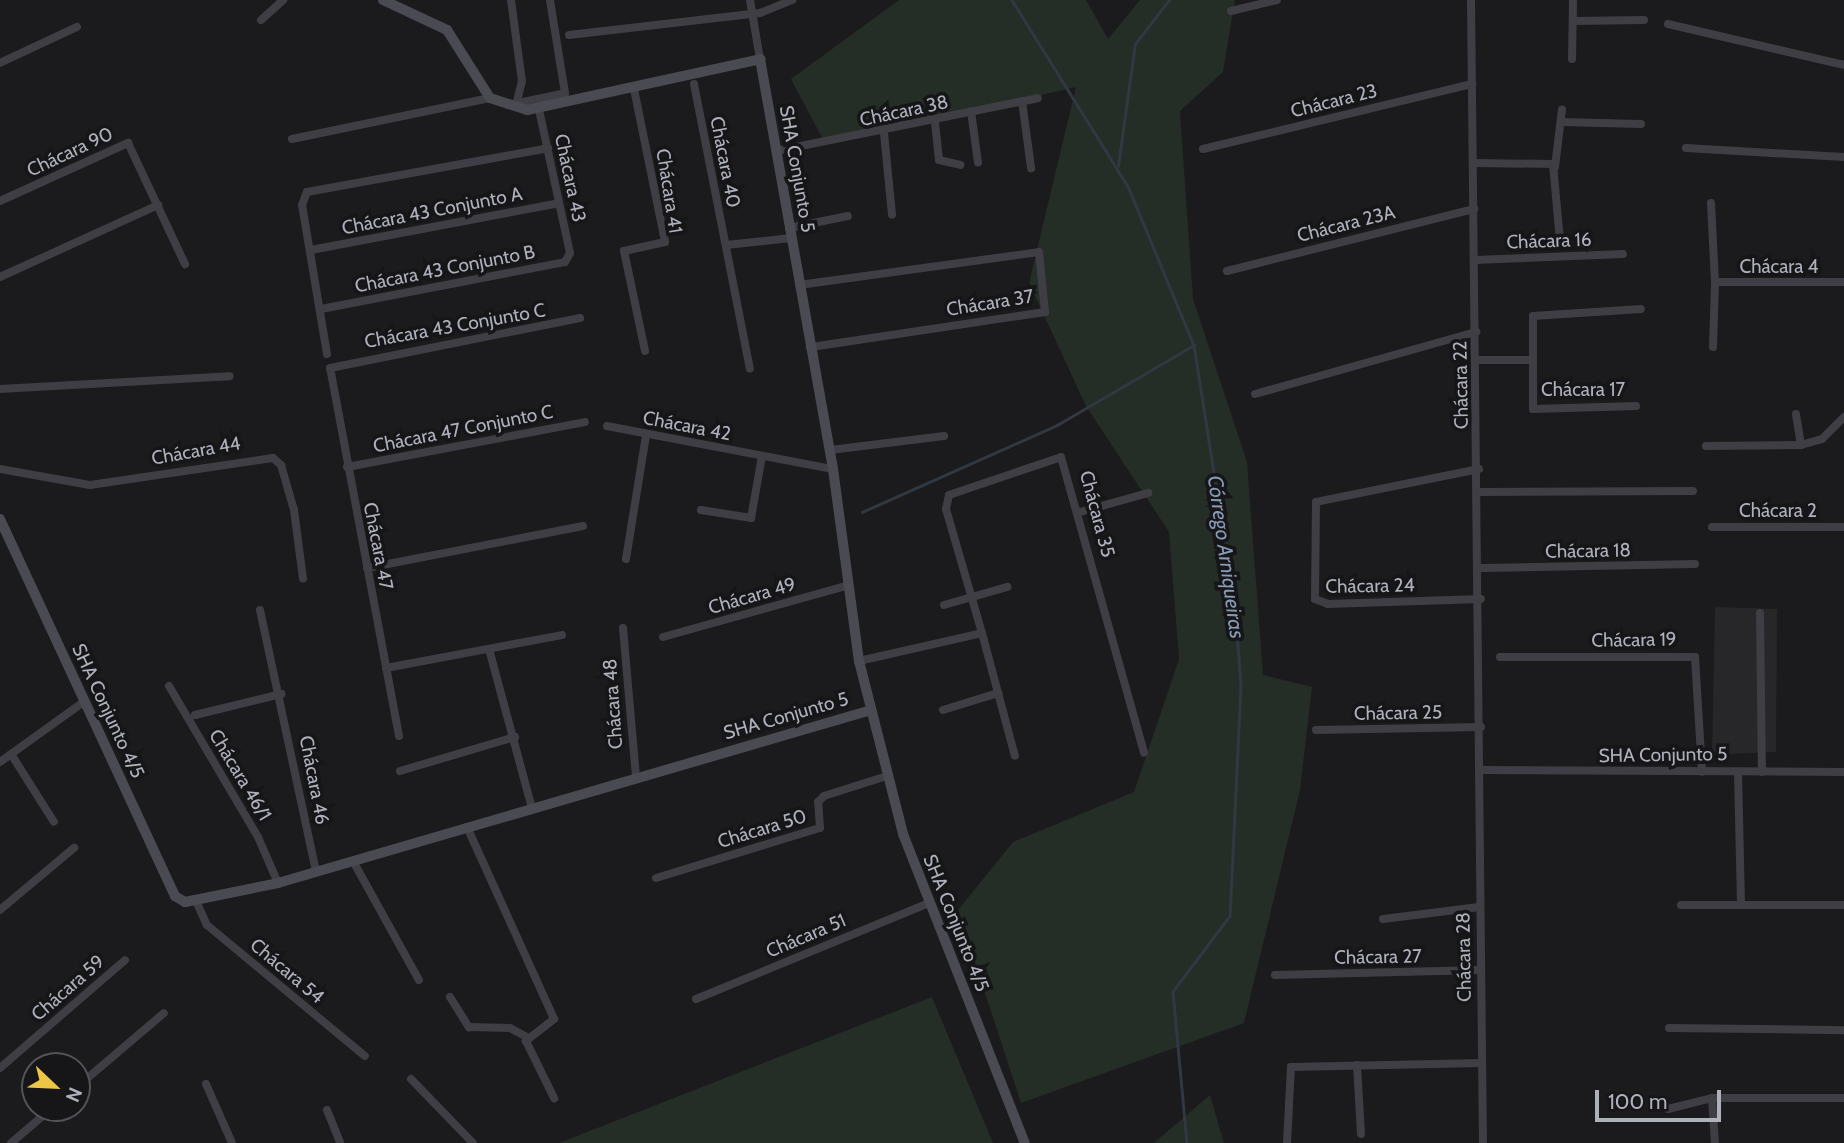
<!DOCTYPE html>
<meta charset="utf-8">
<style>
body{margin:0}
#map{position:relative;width:1844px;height:1143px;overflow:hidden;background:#1b1b1d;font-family:Cabin,sans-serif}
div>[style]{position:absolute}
.built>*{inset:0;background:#27272a}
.green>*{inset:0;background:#252d27}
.stream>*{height:2.5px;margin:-1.25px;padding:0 1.25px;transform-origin:1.25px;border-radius:1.25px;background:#313841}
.street>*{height:8px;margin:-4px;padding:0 4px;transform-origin:4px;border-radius:4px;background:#3e3e44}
.secondary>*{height:10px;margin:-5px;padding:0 5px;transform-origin:5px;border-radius:5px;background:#4a4b52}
span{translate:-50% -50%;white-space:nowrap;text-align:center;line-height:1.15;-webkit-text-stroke:7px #161618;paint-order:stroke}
.street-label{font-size:19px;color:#aeb1bc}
.water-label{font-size:21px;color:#879ab5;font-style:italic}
.north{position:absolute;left:21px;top:1052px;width:70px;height:70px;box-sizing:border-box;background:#161618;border:2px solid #53545a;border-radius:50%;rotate:113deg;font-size:19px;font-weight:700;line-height:28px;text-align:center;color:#aeb1bc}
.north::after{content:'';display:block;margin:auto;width:24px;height:32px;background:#ecc644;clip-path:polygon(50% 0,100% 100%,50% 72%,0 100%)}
.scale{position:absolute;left:1595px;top:1090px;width:126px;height:32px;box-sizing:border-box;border:4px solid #aeb1bc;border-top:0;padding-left:9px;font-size:21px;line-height:24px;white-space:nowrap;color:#aeb1bc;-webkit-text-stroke:5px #161618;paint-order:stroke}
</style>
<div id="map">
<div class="built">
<i style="clip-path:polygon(1715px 607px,1777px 609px,1776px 752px,1712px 755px)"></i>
</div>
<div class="green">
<i style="clip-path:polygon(899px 0,1086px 0,1108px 39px,1140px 0,1235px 0,1223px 72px,1180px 111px,1193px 299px,1247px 462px,1263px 675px,1312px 687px,1300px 790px,1244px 1023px,1021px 1103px,958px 910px,1013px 842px,1134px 792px,1179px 659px,1169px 532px,1086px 406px,1029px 283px,1076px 87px,826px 145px,791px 79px)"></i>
<i style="clip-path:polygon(932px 997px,993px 1143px,559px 1143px)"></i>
<i style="clip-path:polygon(1210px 1095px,1224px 1143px,1155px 1143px,1155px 1142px)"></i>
</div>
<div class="stream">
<i style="left:1012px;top:0;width:219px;rotate:58.1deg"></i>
<i style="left:1128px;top:186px;width:172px;rotate:67.5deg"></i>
<i style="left:1194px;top:345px;width:264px;rotate:81.1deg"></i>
<i style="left:1235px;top:606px;width:79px;rotate:85.7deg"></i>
<i style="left:1241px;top:685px;width:231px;rotate:92.7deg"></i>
<i style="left:1230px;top:916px;width:95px;rotate:126.9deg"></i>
<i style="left:1173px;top:992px;width:152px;rotate:84.7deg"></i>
<i style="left:1118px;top:166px;width:123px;rotate:-82.1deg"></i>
<i style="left:1135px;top:44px;width:56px;rotate:-52.3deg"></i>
<i style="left:862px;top:512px;width:214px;rotate:-24deg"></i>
<i style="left:1057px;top:425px;width:159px;rotate:-30.3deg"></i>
</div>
<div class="street">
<i style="left:511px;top:0;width:82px;rotate:82.3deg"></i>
<i style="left:522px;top:81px;width:21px;rotate:104deg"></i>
<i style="left:750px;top:0;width:60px;rotate:80.4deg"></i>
<i style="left:1471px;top:0;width:1143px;rotate:89.4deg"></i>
<i style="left:1231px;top:11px;width:47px;rotate:-13.4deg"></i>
<i style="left:261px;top:20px;width:30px;rotate:-42deg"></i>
<i style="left:1573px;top:21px;width:71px;rotate:-0.8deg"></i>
<i style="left:1668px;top:24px;width:181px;rotate:13.1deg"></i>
<i style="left:569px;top:35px;width:192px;rotate:-6.6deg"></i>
<i style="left:760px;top:13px;width:35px;rotate:-22deg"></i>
<i style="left:1572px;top:59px;width:59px;rotate:-89deg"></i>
<i style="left:0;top:63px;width:85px;rotate:-25.1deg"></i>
<i style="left:694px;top:84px;width:290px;rotate:78.9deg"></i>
<i style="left:634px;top:89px;width:156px;rotate:78.5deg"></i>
<i style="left:665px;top:242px;width:42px;rotate:167.6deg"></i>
<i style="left:624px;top:251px;width:102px;rotate:78.1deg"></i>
<i style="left:1022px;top:101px;width:68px;rotate:82.3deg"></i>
<i style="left:508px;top:105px;width:58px;rotate:-11.9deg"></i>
<i style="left:565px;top:93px;width:94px;rotate:-99.2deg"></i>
<i style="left:971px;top:111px;width:52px;rotate:82.3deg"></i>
<i style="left:935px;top:122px;width:38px;rotate:84deg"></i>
<i style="left:939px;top:160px;width:22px;rotate:13deg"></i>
<i style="left:1561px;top:122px;width:80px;rotate:1.4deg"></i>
<i style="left:884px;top:133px;width:82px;rotate:84.4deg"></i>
<i style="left:292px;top:139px;width:202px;rotate:-11.7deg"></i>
<i style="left:1686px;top:148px;width:158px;rotate:3.3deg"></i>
<i style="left:1203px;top:149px;width:277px;rotate:-13.6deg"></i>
<i style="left:776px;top:151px;width:267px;rotate:-11.4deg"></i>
<i style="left:1473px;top:163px;width:80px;rotate:0.7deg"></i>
<i style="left:1553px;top:164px;width:77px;rotate:84.8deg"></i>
<i style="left:1555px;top:167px;width:58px;rotate:-83.1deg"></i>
<i style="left:0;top:201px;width:141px;rotate:-24.4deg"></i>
<i style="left:128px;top:143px;width:134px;rotate:64.8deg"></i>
<i style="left:1711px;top:203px;width:79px;rotate:87.1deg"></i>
<i style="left:789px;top:228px;width:60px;rotate:-11.5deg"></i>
<i style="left:726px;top:245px;width:65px;rotate:-6.1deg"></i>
<i style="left:311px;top:250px;width:252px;rotate:-10.7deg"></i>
<i style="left:1475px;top:260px;width:148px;rotate:-2.3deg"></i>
<i style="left:1227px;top:271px;width:255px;rotate:-14.1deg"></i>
<i style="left:0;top:277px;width:174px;rotate:-24.5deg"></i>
<i style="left:799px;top:285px;width:242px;rotate:-7.8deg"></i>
<i style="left:1039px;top:252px;width:60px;rotate:84.3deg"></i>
<i style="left:1045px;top:312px;width:238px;rotate:171.5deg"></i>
<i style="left:321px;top:309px;width:248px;rotate:-10.9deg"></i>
<i style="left:565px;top:262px;width:10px;rotate:-61deg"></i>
<i style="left:570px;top:253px;width:146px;rotate:-102.2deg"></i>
<i style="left:1713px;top:347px;width:65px;rotate:-88.2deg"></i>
<i style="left:1715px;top:282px;width:129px"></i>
<i style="left:327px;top:354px;width:151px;rotate:-99.5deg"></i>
<i style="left:302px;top:205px;width:14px;rotate:-69deg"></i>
<i style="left:307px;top:192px;width:245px;rotate:-10.3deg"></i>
<i style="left:1477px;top:360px;width:55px"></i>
<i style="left:0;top:389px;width:230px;rotate:-3.2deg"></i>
<i style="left:1255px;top:394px;width:230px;rotate:-15.7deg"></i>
<i style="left:1636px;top:406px;width:103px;rotate:178.3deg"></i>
<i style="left:1533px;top:409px;width:93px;rotate:-90deg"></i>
<i style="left:1533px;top:316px;width:108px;rotate:-3.7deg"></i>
<i style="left:1796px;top:414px;width:31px;rotate:81deg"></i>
<i style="left:1801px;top:445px;width:22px;rotate:-16deg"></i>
<i style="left:1822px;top:439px;width:31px;rotate:-45deg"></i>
<i style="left:607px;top:426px;width:230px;rotate:10.8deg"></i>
<i style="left:1706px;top:446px;width:95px;rotate:-0.6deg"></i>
<i style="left:830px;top:450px;width:115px;rotate:-7deg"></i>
<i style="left:347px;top:467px;width:242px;rotate:-10.7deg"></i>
<i style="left:0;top:469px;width:91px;rotate:10.1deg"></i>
<i style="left:90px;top:485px;width:185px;rotate:-8.4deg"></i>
<i style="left:273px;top:458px;width:11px;rotate:41deg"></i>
<i style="left:281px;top:465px;width:47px;rotate:73.9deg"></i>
<i style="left:294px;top:510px;width:69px;rotate:82.5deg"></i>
<i style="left:1479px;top:469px;width:166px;rotate:168.6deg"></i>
<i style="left:1316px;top:502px;width:97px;rotate:90.6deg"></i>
<i style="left:1315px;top:599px;width:14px;rotate:21deg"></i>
<i style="left:1328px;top:604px;width:153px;rotate:-1.9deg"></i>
<i style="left:1479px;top:492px;width:214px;rotate:-0.3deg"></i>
<i style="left:701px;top:510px;width:51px;rotate:9.1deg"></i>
<i style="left:751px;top:518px;width:63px;rotate:-79.9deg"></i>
<i style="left:1080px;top:512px;width:71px;rotate:-15.6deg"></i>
<i style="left:1712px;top:527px;width:132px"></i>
<i style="left:626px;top:559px;width:126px;rotate:-80.8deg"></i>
<i style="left:367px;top:568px;width:220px;rotate:-11deg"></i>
<i style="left:1481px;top:568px;width:214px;rotate:-1.1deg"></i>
<i style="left:944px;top:605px;width:66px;rotate:-15.9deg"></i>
<i style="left:260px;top:610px;width:267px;rotate:77.9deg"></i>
<i style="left:1760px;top:613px;width:159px;rotate:89.3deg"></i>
<i style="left:623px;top:628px;width:150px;rotate:85deg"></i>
<i style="left:982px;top:633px;width:127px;rotate:75deg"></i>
<i style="left:663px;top:637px;width:193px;rotate:-15.6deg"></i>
<i style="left:489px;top:649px;width:165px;rotate:74.9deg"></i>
<i style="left:1500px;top:657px;width:195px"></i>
<i style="left:1695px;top:657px;width:115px;rotate:86.5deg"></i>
<i style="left:859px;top:661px;width:126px;rotate:-12.8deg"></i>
<i style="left:982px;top:633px;width:129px;rotate:-106.2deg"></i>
<i style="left:946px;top:509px;width:14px;rotate:-78deg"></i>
<i style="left:949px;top:495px;width:118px;rotate:-18.7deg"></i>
<i style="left:1061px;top:457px;width:307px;rotate:74.3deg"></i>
<i style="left:386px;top:668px;width:179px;rotate:-10.6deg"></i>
<i style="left:169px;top:686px;width:175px;rotate:59.5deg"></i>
<i style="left:258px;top:837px;width:50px;rotate:66.5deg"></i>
<i style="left:943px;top:710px;width:58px;rotate:-17.2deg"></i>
<i style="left:195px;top:715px;width:89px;rotate:-13.7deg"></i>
<i style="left:1316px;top:730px;width:165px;rotate:-1deg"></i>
<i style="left:399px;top:736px;width:374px;rotate:-100.6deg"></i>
<i style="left:330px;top:368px;width:255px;rotate:-11.3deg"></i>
<i style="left:11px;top:754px;width:80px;rotate:57.7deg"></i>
<i style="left:0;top:762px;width:105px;rotate:-35.7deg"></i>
<i style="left:1482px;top:770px;width:362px;rotate:0.3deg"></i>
<i style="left:400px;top:771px;width:120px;rotate:-16.5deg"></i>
<i style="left:1738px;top:772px;width:133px;rotate:88.7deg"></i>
<i style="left:467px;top:827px;width:211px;rotate:65.6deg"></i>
<i style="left:554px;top:1019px;width:36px;rotate:142deg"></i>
<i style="left:526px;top:1041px;width:64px;rotate:63.8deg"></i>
<i style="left:353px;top:861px;width:136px;rotate:61deg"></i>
<i style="left:656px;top:878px;width:171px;rotate:-17deg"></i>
<i style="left:820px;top:828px;width:26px;rotate:-94deg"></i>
<i style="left:818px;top:802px;width:8px;rotate:-45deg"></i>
<i style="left:824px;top:796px;width:66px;rotate:-17.6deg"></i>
<i style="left:197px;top:903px;width:24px;rotate:66deg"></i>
<i style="left:207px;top:925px;width:205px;rotate:39.7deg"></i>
<i style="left:1681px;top:905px;width:163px"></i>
<i style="left:0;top:910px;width:97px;rotate:-40deg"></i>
<i style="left:1383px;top:919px;width:97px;rotate:-7.1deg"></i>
<i style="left:1275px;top:975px;width:206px;rotate:-1.4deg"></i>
<i style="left:450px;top:997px;width:36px;rotate:58deg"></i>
<i style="left:469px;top:1027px;width:41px;rotate:1.4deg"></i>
<i style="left:510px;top:1028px;width:19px;rotate:28deg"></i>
<i style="left:696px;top:999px;width:252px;rotate:-22.4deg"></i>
<i style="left:1669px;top:1028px;width:175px;rotate:0.7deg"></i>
<i style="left:1357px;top:1065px;width:69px;rotate:86.7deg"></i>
<i style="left:0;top:1068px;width:165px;rotate:-40.8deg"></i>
<i style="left:411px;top:1079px;width:89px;rotate:45.9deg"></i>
<i style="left:206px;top:1084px;width:64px;rotate:66.2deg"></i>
<i style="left:77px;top:1087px;width:114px;rotate:-40.4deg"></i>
<i style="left:1712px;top:1098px;width:45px;rotate:86.2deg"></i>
<i style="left:1668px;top:1109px;width:45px;rotate:-14deg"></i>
<i style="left:1712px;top:1098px;width:132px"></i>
<i style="left:327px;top:1110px;width:35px;rotate:68deg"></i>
<i style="left:11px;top:1143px;width:54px;rotate:-40.5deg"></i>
<i style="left:1287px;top:1143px;width:76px;rotate:-87deg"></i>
<i style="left:1291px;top:1067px;width:191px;rotate:-1.2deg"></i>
</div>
<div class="secondary">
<i style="left:383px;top:0;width:71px;rotate:25.1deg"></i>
<i style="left:447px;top:30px;width:80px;rotate:57.7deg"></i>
<i style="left:490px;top:98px;width:39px;rotate:18deg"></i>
<i style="left:527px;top:110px;width:239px;rotate:-12.3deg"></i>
<i style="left:760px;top:59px;width:416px;rotate:79.9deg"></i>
<i style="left:833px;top:469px;width:194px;rotate:82.3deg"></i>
<i style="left:859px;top:661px;width:179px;rotate:75.7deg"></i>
<i style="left:903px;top:834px;width:332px;rotate:68.5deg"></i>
<i style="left:0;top:519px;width:416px;rotate:65.1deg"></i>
<i style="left:175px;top:896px;width:12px;rotate:31deg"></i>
<i style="left:185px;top:902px;width:95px;rotate:-11.5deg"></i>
<i style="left:278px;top:883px;width:618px;rotate:-16.26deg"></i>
</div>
<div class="street-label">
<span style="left:1334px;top:101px;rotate:-14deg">Chácara 23</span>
<span style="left:904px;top:111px;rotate:-12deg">Chácara 38</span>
<span style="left:70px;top:152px;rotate:-25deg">Chácara 90</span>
<span style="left:725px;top:162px;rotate:79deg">Chácara 40</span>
<span style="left:797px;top:169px;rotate:80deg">SHA Conjunto 5</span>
<span style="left:570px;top:178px;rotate:78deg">Chácara 43</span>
<span style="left:669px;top:191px;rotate:81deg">Chácara 41</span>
<span style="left:432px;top:211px;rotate:-11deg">Chácara 43 Conjunto A</span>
<span style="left:1346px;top:224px;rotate:-14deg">Chácara 23A</span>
<span style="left:1549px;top:241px;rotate:-2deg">Chácara 16</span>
<span style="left:1779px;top:267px">Chácara 4</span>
<span style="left:445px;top:269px;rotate:-11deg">Chácara 43 Conjunto B</span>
<span style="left:990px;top:303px;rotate:-9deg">Chácara 37</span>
<span style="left:455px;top:326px;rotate:-10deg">Chácara 43 Conjunto C</span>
<span style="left:1461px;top:385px;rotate:-91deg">Chácara 22</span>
<span style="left:1583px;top:390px">Chácara 17</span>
<span style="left:687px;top:426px;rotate:11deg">Chácara 42</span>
<span style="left:463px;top:429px;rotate:-11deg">Chácara 47 Conjunto C</span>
<span style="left:196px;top:451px;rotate:-10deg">Chácara 44</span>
<span style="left:1778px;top:511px">Chácara 2</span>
<span style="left:1097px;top:514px;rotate:75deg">Chácara 35</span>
<span style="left:378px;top:546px;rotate:79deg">Chácara 47</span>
<span style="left:1588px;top:551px;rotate:-1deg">Chácara 18</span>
<span style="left:1370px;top:586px;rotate:-1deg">Chácara 24</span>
<span style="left:752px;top:596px;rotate:-16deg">Chácara 49</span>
<span style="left:1634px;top:640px;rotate:-1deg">Chácara 19</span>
<span style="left:613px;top:704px;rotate:-94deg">Chácara 48</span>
<span style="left:108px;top:711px;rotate:65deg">SHA Conjunto 4/5</span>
<span style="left:1398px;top:713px;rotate:-1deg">Chácara 25</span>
<span style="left:786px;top:716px;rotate:-16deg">SHA Conjunto 5</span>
<span style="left:1663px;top:755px;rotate:-1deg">SHA Conjunto 5</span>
<span style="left:240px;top:775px;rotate:59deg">Chácara 46/1</span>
<span style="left:314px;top:780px;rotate:79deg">Chácara 46</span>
<span style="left:762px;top:829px;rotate:-17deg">Chácara 50</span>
<span style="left:956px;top:923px;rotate:68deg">SHA Conjunto 4/5</span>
<span style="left:806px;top:936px;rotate:-23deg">Chácara 51</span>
<span style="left:1378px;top:957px;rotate:-1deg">Chácara 27</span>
<span style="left:1464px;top:957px;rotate:-91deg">Chácara 28</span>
<span style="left:287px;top:971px;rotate:40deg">Chácara 54</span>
<span style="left:68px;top:988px;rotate:-41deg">Chácara 59</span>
</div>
<div class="water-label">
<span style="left:1226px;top:557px;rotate:82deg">Córrego Arniqueiras</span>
</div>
<div class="north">N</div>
<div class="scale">100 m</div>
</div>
